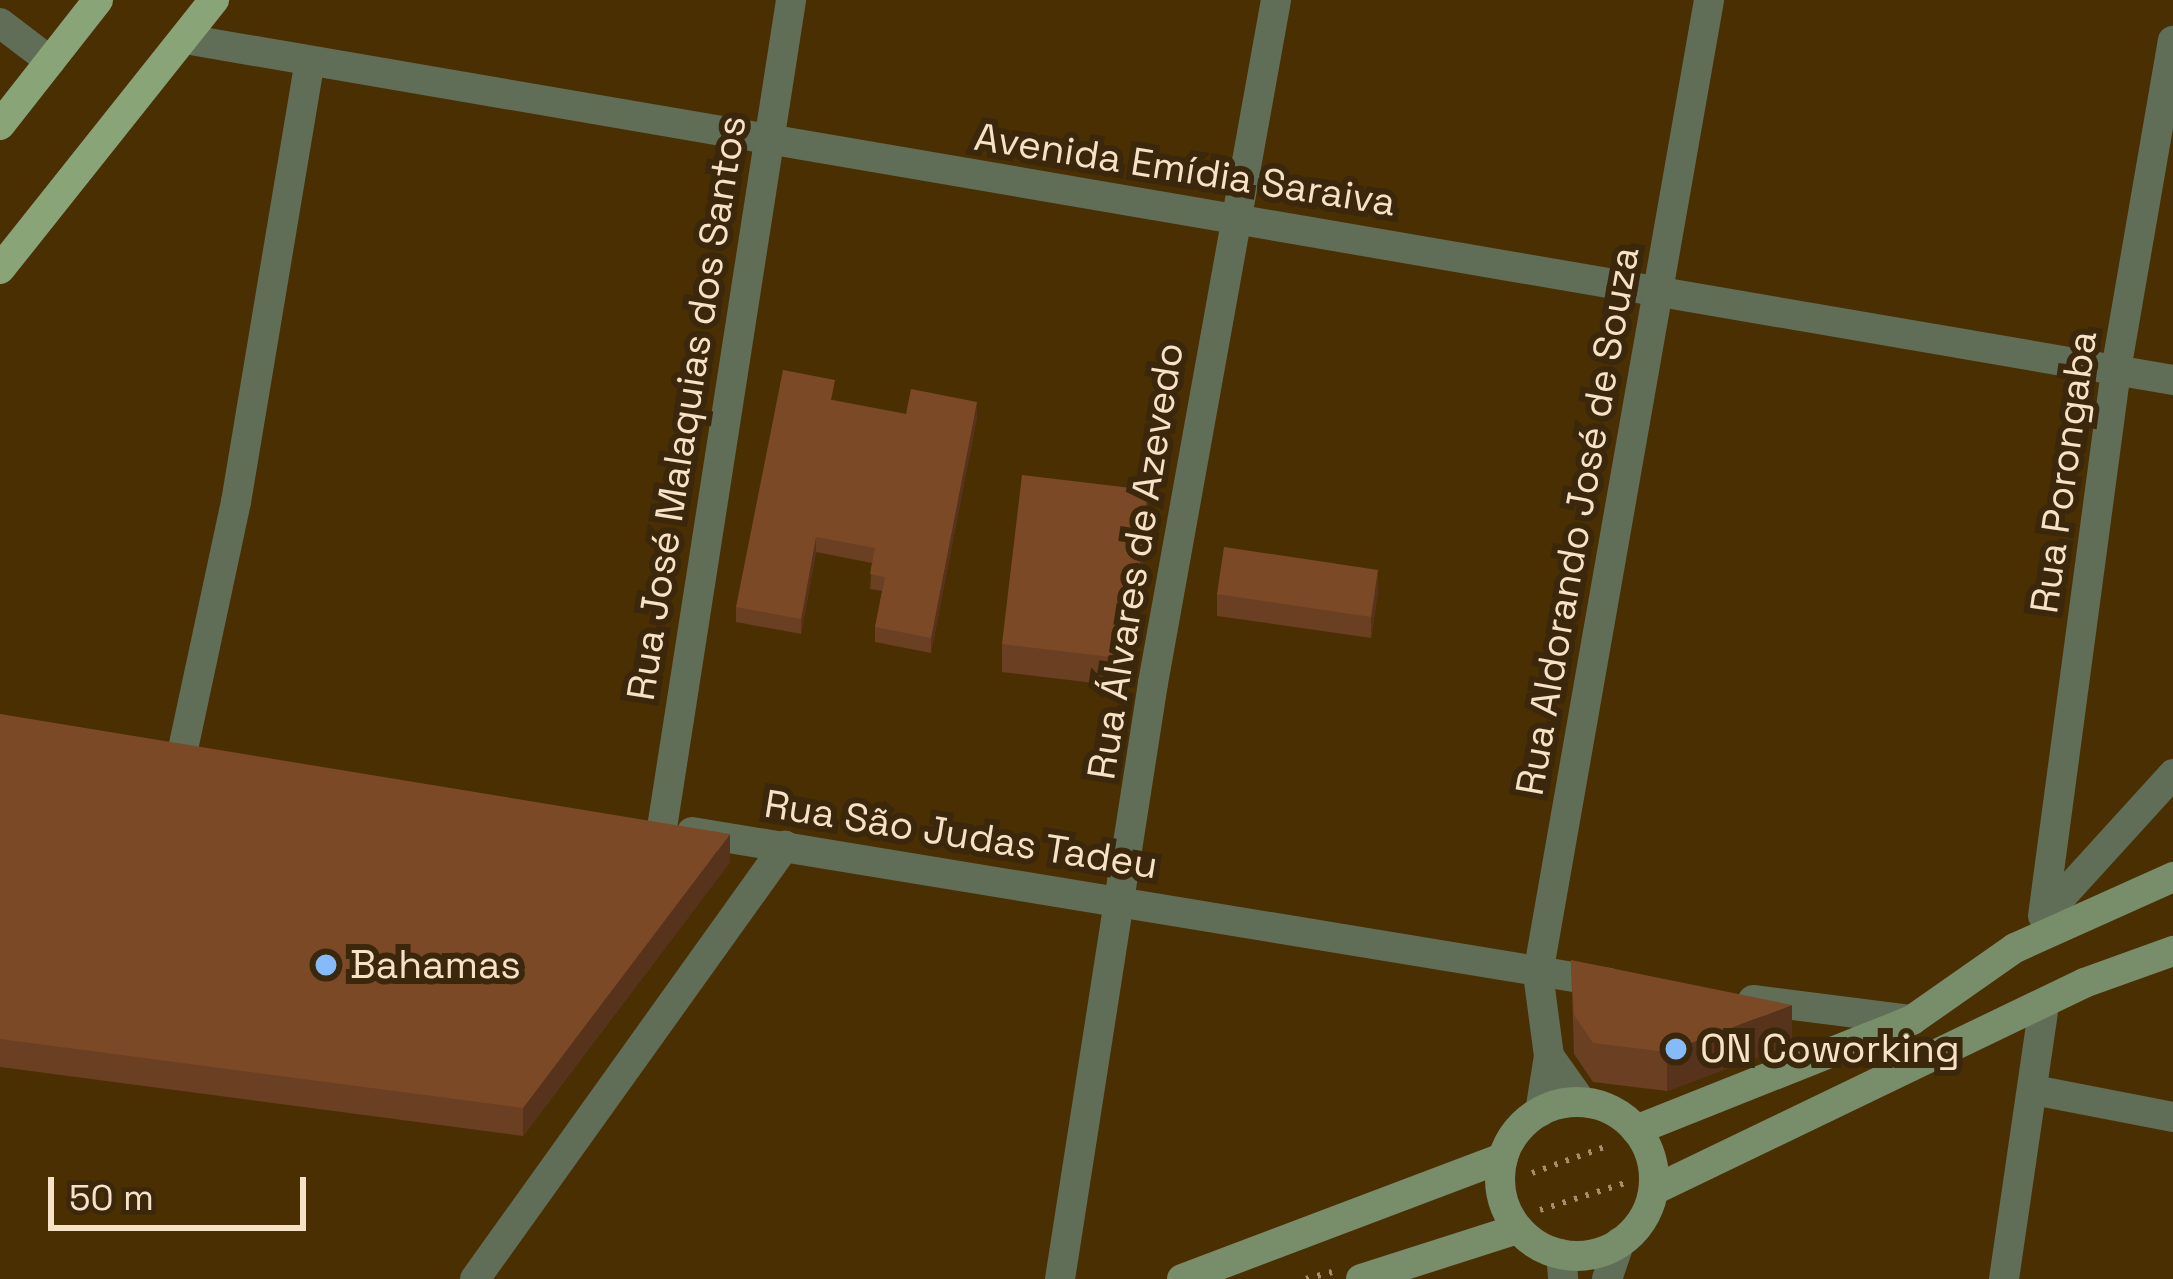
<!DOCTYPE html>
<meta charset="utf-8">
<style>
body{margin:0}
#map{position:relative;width:2173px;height:1279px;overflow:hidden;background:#4a2f03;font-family:"Space Grotesk",sans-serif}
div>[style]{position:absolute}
.path>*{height:6px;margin-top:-3px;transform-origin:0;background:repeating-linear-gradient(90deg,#a68d6b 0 3px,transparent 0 12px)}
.minor>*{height:30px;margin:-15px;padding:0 15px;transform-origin:15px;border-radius:15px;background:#606e57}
.secondary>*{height:30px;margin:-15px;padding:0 15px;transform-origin:15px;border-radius:15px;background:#788d69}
.secondary>.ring{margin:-15px;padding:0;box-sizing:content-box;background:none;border:30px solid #788d69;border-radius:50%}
.primary>*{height:30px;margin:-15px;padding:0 15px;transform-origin:15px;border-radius:15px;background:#89a476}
.wall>*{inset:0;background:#6b3f22}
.shaded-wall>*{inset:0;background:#57331b}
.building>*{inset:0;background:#7c4927}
.dots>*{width:33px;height:33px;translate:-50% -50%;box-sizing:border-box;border:6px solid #3b270b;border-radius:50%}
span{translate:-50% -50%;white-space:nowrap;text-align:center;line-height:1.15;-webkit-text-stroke:12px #3b270b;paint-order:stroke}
.street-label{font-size:39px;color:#f7e1c7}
.poi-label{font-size:39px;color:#f7e1c7}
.left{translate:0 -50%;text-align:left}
.scale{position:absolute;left:48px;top:1177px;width:258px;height:54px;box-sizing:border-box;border:6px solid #f7e1c7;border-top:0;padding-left:15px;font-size:36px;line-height:42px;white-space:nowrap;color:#f7e1c7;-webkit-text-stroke:9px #3b270b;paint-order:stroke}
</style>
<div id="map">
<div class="path">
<i style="left:1532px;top:1173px;width:83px;rotate:-19.7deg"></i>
<i style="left:1540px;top:1210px;width:89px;rotate:-17.6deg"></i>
<i style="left:1306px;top:1279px;width:27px;rotate:-15deg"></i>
</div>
<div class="minor">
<i style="left:0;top:23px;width:63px;rotate:37.2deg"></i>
<i style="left:185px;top:39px;width:2017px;rotate:9.73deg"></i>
<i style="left:183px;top:749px;width:253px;rotate:-77.9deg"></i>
<i style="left:236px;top:502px;width:447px;rotate:-80.5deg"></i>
<i style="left:662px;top:828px;width:838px;rotate:-81.14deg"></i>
<i style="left:692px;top:832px;width:930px;rotate:9.34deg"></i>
<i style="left:2043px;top:916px;width:551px;rotate:-82.38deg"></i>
<i style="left:2116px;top:370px;width:334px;rotate:-80.2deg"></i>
<i style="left:2044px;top:916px;width:192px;rotate:-47.7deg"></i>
<i style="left:1753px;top:1000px;width:160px;rotate:7.2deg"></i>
<i style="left:1549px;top:1056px;width:55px;rotate:54.6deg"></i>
<i style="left:2034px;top:1090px;width:142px;rotate:11deg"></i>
<i style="left:1540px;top:1112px;width:57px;rotate:-80.9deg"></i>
<i style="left:1549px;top:1056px;width:83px;rotate:-97.6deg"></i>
<i style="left:1538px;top:974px;width:989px;rotate:-80.04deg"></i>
<i style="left:1561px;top:1254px;width:25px;rotate:85deg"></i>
<i style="left:475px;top:1279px;width:533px;rotate:-54.4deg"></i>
<i style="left:1060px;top:1279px;width:603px;rotate:-81.13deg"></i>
<i style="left:1153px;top:683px;width:694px;rotate:-79.79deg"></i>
<i style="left:1607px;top:1279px;width:39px;rotate:-71deg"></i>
<i style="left:2004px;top:1279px;width:277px;rotate:-81.7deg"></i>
</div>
<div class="secondary">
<i class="ring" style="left:1500px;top:1102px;width:124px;height:124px"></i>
<i style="left:1636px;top:1130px;width:297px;rotate:-21.7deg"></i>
<i style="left:1912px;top:1020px;width:126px;rotate:-35deg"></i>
<i style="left:2015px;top:948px;width:173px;rotate:-24.2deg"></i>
<i style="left:1654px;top:1190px;width:477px;rotate:-25.7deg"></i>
<i style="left:2084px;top:983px;width:95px;rotate:-19.8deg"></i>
<i style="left:1182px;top:1279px;width:343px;rotate:-20.7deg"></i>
<i style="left:1361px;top:1279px;width:165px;rotate:-17.7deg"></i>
</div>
<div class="primary">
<i style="left:0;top:125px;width:159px;rotate:-51.9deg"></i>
<i style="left:0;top:269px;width:344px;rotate:-51.5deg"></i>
</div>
<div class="wall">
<i style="clip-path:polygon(835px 395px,833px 400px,906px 414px,977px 417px,931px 653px,875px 642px,875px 627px,882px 591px,870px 589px,872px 563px,816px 552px,801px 634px,736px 622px,736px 607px)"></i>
<i style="clip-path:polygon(1148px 518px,1128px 687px,1002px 672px,1002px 644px)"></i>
<i style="clip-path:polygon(1378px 592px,1371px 638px,1217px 616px,1217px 594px)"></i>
<i style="clip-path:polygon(0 714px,730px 862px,523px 1136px,0 1067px)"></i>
<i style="clip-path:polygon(1571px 960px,1792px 1044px,1667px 1091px,1593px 1082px,1574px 1054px)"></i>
</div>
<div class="shaded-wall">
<i style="clip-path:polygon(977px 402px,977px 417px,931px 653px,931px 638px)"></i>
<i style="clip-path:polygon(1148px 490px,1148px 518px,1128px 687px,1128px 659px)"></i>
<i style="clip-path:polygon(816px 537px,816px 552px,801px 634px,801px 619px)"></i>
<i style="clip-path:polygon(1378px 570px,1378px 592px,1371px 638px,1371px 617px)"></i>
<i style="clip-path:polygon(730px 834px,730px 862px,523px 1136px,523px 1108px)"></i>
<i style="clip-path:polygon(1792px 1005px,1792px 1044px,1667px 1091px,1667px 1052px)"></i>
</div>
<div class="building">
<i style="clip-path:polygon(783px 370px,835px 380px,831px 400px,906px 414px,911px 389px,977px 402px,931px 638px,875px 627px,885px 577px,870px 574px,875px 548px,816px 537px,801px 619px,736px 607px)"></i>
<i style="clip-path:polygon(1022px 475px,1148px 490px,1128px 659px,1002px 644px)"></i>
<i style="clip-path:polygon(1224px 547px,1378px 570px,1371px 617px,1217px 594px)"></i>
<i style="clip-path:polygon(0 714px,730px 834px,523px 1108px,0 1039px)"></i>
<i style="clip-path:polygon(1571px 960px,1792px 1005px,1667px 1052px,1593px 1043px,1574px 1015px)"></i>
</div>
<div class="dots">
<i style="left:326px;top:965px;background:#85bbfb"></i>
<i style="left:1676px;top:1049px;background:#85bbfb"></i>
</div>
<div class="street-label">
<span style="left:1185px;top:170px;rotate:9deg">Avenida Emídia Saraiva</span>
<span style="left:687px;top:408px;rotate:-81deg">Rua José Malaquias dos Santos</span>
<span style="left:2064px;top:472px;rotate:-82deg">Rua Porongaba</span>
<span style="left:1578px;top:521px;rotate:-80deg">Rua Aldorando José de Souza</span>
<span style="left:1136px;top:561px;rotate:-81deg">Rua Álvares de Azevedo</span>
<span style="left:961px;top:835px;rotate:9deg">Rua São Judas Tadeu</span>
</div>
<div class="poi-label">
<span class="left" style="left:350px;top:965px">Bahamas</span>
<span class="left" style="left:1700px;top:1049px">ON Coworking</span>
</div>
<div class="scale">50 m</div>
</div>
